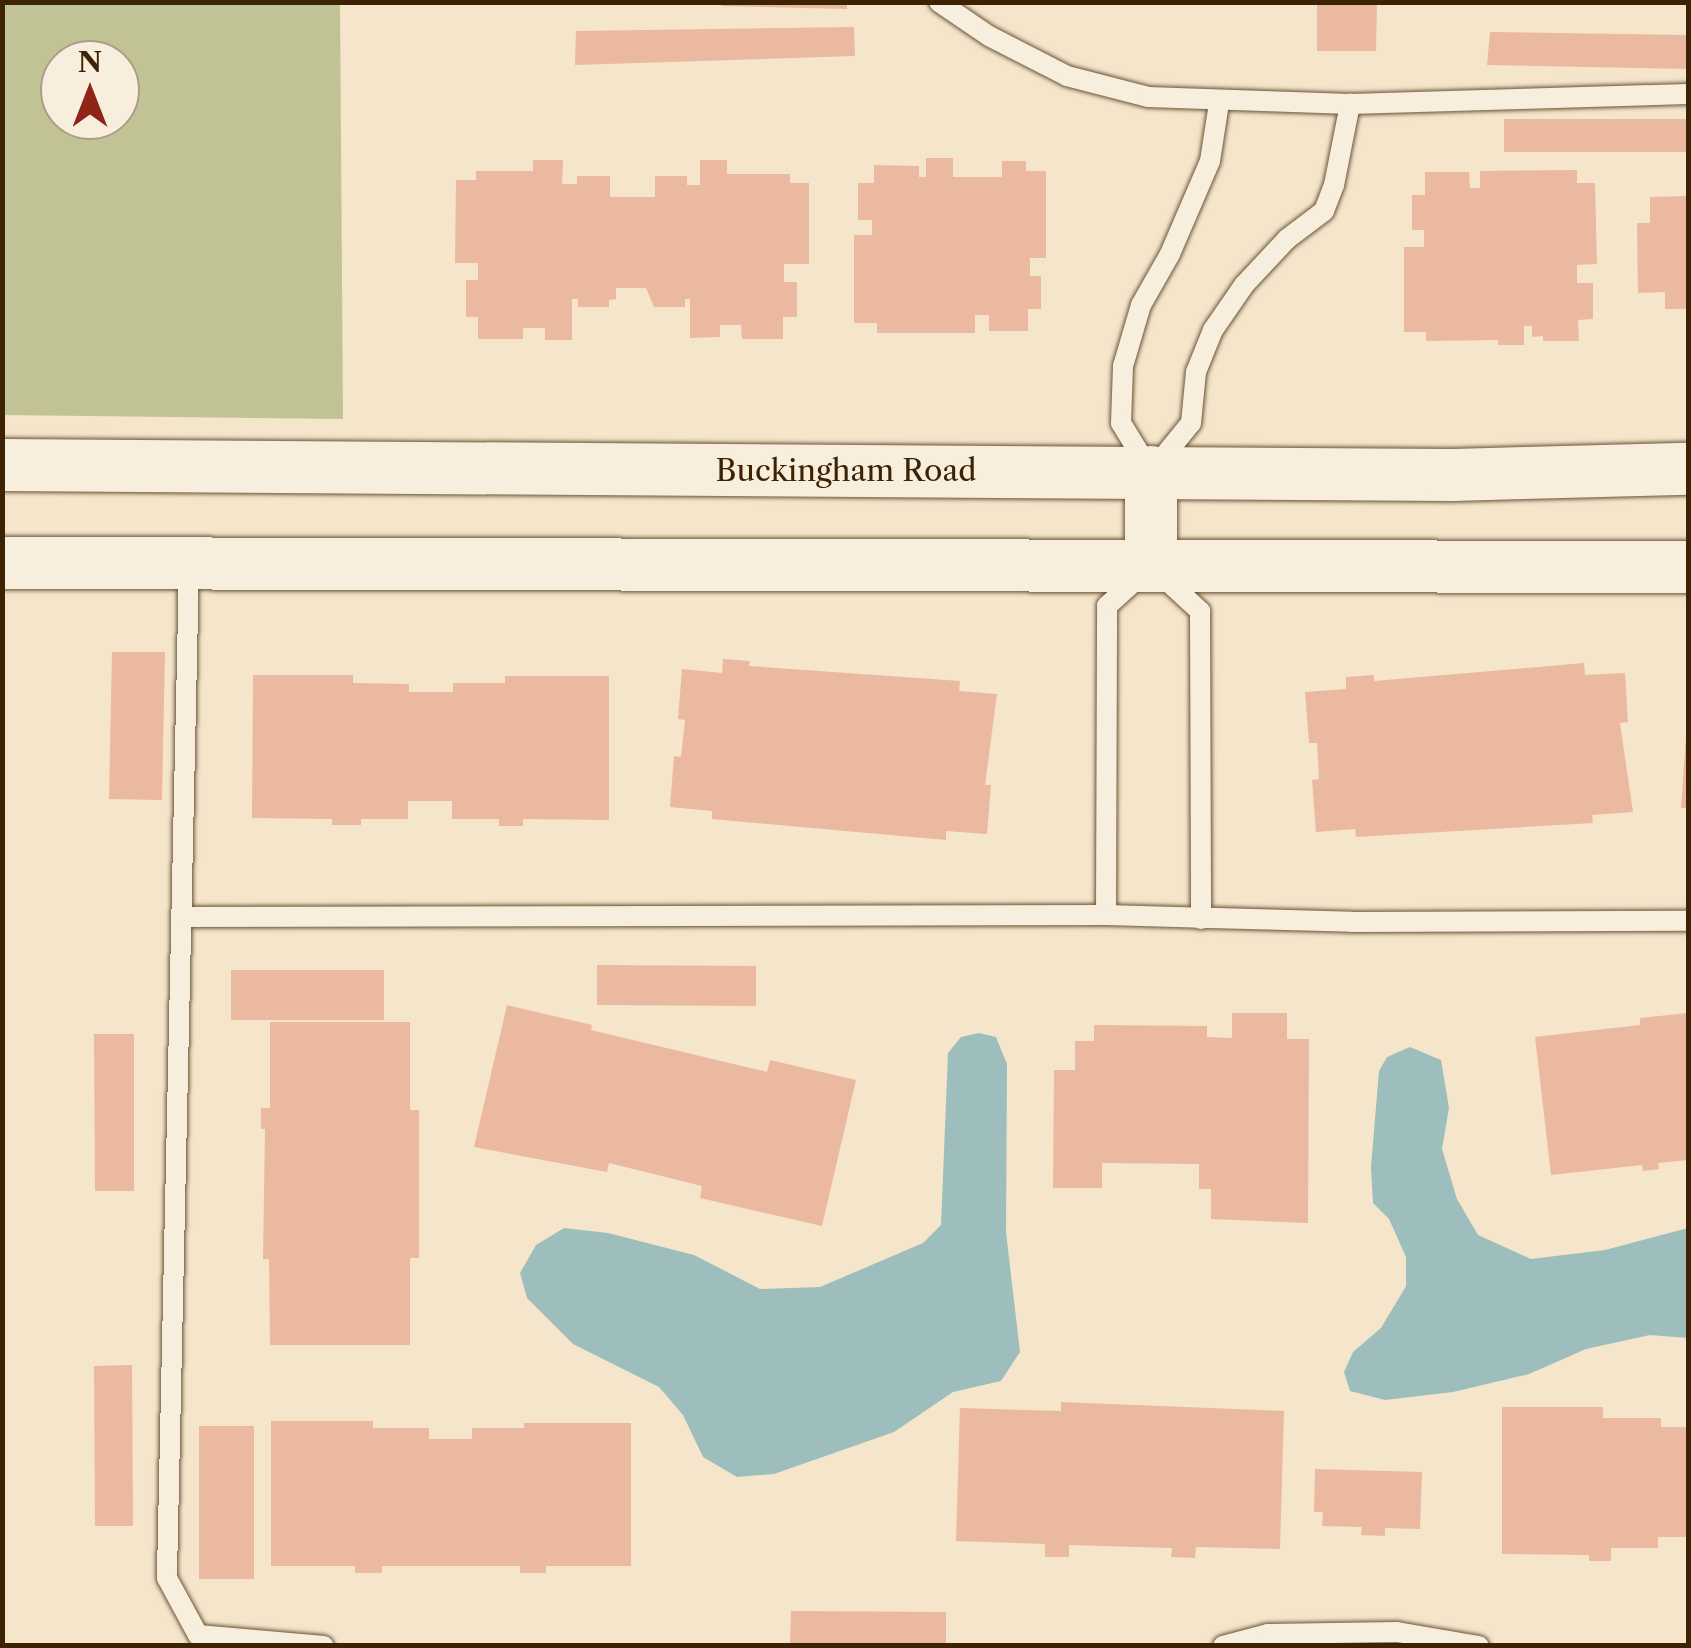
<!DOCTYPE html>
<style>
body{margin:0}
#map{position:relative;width:1691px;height:1648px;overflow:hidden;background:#f5e5cb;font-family:"Libre Caslon Text",serif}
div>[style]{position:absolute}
.green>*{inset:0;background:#c1c394}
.water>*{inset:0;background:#9dbebd}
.building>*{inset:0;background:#ebb99f}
.roads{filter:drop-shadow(0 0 2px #6b5436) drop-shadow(0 0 2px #6b5436)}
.service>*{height:20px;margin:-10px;padding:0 10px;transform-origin:10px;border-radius:10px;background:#f8eedd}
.tertiary>*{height:52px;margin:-26px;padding:0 26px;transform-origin:26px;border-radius:26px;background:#f8eedd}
span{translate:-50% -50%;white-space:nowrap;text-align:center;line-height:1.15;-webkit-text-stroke:8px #f8eedd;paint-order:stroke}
.street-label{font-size:30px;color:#3d2304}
.frame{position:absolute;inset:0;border:5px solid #3d2304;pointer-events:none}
.north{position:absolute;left:40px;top:40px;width:100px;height:100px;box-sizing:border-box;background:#f8eedd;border:2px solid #ad9d86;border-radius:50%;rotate:0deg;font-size:28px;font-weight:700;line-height:40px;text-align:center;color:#3d2304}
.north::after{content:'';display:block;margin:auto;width:35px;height:45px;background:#8f2418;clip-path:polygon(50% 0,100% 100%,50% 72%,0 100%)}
</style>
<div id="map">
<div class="green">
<i style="clip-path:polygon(evenodd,3px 2px,340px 3px,343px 419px,3px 415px,3px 2px,60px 60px,120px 60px,120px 120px,60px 120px,60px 60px)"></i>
</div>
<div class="water">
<i style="clip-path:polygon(979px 1033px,996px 1037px,1007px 1064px,1006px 1232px,1020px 1352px,1001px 1381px,953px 1392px,894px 1432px,774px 1474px,737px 1477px,703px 1457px,683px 1415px,659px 1387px,573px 1344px,527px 1298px,520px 1273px,536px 1245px,564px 1228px,608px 1233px,694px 1255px,760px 1289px,820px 1287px,923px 1243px,941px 1225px,948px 1053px,961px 1037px)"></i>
<i style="clip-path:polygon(1410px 1047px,1441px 1060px,1449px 1108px,1442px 1149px,1457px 1199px,1478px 1235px,1531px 1259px,1605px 1250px,1688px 1228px,1688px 1338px,1650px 1335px,1586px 1349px,1529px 1374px,1453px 1392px,1385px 1400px,1350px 1391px,1344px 1372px,1353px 1352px,1381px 1328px,1406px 1286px,1406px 1257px,1389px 1219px,1373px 1203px,1371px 1167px,1379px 1071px,1387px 1057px)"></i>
</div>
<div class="building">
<i style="clip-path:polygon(721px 2px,847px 2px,847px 9px,721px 6px)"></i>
<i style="clip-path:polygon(1317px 2px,1377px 2px,1376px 51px,1317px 51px)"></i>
<i style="clip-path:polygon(854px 27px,855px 56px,575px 65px,576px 31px)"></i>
<i style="clip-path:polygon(1490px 32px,1688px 35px,1688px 69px,1487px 65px)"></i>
<i style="clip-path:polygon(1504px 119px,1688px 119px,1688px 152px,1504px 152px)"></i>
<i style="clip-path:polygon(926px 158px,953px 158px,953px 177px,1002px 177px,1002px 161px,1026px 161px,1026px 171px,1046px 171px,1046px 258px,1030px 258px,1030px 276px,1041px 276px,1041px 309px,1028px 309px,1028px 331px,989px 331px,989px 315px,975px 315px,975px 333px,877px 333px,877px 323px,854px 323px,854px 235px,872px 235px,872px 220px,858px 220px,858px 183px,874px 183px,874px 165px,919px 166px,919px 177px,926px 177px)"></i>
<i style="clip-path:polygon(533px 160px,563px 160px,562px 184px,577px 184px,577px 176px,610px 176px,610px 197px,655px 197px,655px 176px,687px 176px,687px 185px,700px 185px,700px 160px,727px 160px,727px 174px,790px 174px,790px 183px,809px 183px,809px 264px,784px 264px,784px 282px,797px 282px,797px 317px,783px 317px,783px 339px,742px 339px,741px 325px,720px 325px,720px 337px,690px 338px,690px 299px,685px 299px,685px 307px,654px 307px,646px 288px,616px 288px,616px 299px,609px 300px,609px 307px,578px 307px,578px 299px,572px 299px,572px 340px,545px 340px,545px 328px,523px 328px,523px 339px,478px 339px,478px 317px,466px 317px,466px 280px,478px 280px,478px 263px,455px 263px,456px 180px,476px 180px,476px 171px,533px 171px)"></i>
<i style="clip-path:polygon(1577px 170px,1577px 183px,1595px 183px,1597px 264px,1577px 265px,1577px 283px,1593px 283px,1593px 319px,1578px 320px,1579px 341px,1543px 341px,1543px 336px,1532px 337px,1532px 326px,1524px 326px,1524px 345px,1498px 345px,1498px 340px,1426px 341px,1426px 332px,1404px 332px,1404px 247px,1424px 247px,1424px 230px,1412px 230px,1412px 195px,1425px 195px,1425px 172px,1469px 172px,1470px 188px,1480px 188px,1480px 171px)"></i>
<i style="clip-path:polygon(1688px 196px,1688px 309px,1665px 309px,1665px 292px,1638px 293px,1637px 223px,1650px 223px,1650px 197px)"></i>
<i style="clip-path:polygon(112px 652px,165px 652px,162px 800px,109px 799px)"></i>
<i style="clip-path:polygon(723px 659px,750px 661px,749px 666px,960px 681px,959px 691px,997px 694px,985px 785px,991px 785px,987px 834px,946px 831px,946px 840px,712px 819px,712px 811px,670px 807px,674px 756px,681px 757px,685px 720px,678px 719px,682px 669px,722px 673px)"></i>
<i style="clip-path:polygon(1584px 663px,1585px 675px,1625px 673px,1628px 722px,1620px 723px,1633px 812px,1592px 815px,1593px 823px,1356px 837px,1355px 829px,1316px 832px,1312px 780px,1319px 779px,1317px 743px,1309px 743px,1305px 692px,1346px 689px,1346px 677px,1374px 675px,1374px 681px)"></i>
<i style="clip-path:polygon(253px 675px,353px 675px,353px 683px,409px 684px,409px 692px,453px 692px,453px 683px,505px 683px,505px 676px,609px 676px,609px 820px,523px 819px,523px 826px,499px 826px,499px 819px,452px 819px,452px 801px,408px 801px,408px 819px,361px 819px,361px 825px,332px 825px,332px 819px,252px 818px)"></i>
<i style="clip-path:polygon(1686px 736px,1688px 736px,1688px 808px,1681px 808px)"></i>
<i style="clip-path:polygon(597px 965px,756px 966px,756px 1006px,597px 1005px)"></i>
<i style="clip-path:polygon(231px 970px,384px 970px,384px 1020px,231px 1020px)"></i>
<i style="clip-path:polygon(507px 1005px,592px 1025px,591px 1030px,767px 1072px,770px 1060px,856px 1080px,822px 1226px,700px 1198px,702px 1186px,609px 1163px,607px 1172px,474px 1147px)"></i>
<i style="clip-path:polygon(1232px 1013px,1287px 1013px,1287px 1039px,1309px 1039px,1308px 1223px,1211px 1219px,1211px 1189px,1199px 1189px,1199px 1164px,1102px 1163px,1102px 1188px,1053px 1188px,1054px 1070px,1075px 1070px,1075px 1041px,1094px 1041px,1094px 1025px,1207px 1026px,1207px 1037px,1232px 1038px)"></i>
<i style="clip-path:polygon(1688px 1013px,1688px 1160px,1658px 1163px,1659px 1169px,1643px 1171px,1642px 1165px,1551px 1175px,1535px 1037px,1640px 1025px,1640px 1018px)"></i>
<i style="clip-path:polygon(270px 1022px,410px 1022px,410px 1110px,419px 1110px,419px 1258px,410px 1258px,410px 1345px,270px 1345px,269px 1259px,263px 1259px,265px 1129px,261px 1129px,261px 1108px,270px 1108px)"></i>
<i style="clip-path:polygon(94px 1034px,134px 1034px,134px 1191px,95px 1191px)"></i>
<i style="clip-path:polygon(132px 1365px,133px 1526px,95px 1526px,94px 1366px)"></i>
<i style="clip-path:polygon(1061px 1402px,1284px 1411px,1280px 1549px,1196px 1547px,1195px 1558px,1171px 1557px,1172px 1548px,1069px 1545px,1069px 1557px,1045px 1557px,1045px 1544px,956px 1541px,960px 1408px,1061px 1411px)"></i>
<i style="clip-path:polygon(1502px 1407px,1603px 1407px,1603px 1418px,1661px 1418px,1661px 1427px,1688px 1427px,1688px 1537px,1658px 1537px,1658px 1548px,1611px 1548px,1611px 1561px,1589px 1561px,1589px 1555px,1502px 1554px)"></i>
<i style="clip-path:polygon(271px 1421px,373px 1421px,373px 1428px,429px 1428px,429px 1439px,472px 1439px,472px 1428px,524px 1428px,524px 1423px,631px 1423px,631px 1566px,546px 1566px,546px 1573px,520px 1573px,520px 1566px,382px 1566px,382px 1573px,355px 1573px,355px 1566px,271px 1566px)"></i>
<i style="clip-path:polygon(199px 1426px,254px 1426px,254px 1579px,199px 1579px)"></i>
<i style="clip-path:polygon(1315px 1469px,1422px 1472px,1420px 1529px,1385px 1528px,1385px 1536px,1361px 1535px,1362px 1527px,1322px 1526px,1323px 1512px,1314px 1512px)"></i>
<i style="clip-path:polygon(791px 1611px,946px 1612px,946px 1646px,790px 1646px)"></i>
</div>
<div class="roads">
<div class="service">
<i style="left:939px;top:2px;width:60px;rotate:34.2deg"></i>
<i style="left:989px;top:36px;width:88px;rotate:27.1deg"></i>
<i style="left:1067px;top:76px;width:84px;rotate:14.5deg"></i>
<i style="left:1148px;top:97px;width:202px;rotate:2deg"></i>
<i style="left:1350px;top:104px;width:338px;rotate:-1.7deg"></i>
<i style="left:1219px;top:103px;width:59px;rotate:98.8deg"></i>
<i style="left:1210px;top:161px;width:101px;rotate:113.3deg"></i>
<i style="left:1170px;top:254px;width:59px;rotate:119.6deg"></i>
<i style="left:1141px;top:305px;width:64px;rotate:106.4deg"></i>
<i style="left:1123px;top:366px;width:57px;rotate:92deg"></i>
<i style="left:1121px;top:423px;width:57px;rotate:58.5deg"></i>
<i style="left:1151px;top:472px;width:63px;rotate:-50.8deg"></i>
<i style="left:1191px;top:423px;width:51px;rotate:-84.4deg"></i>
<i style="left:1196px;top:372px;width:45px;rotate:-68deg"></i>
<i style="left:1213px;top:330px;width:55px;rotate:-55.4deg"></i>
<i style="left:1244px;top:285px;width:63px;rotate:-46.9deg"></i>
<i style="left:1287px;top:239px;width:46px;rotate:-37.1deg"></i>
<i style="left:1324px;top:211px;width:28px;rotate:-69deg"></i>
<i style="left:1334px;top:185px;width:83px;rotate:-78.8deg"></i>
<i style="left:189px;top:566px;width:1012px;rotate:91.25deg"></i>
<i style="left:167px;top:1578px;width:65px;rotate:61.5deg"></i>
<i style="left:198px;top:1635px;width:126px;rotate:5deg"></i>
<i style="left:1106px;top:915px;width:309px;rotate:-89.8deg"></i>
<i style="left:1107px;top:606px;width:59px;rotate:-42.3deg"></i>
<i style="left:1151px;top:566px;width:67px;rotate:42.6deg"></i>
<i style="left:1200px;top:611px;width:308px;rotate:89.8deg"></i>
<i style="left:182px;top:917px;width:924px;rotate:-0.12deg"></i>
<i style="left:1106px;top:915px;width:246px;rotate:1.6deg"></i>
<i style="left:1352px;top:922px;width:336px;rotate:-0.2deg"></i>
<i style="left:1223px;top:1646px;width:47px;rotate:-14.9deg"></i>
<i style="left:1268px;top:1634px;width:129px;rotate:-0.9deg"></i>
<i style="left:1397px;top:1632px;width:83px;rotate:9.7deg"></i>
</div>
<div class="tertiary">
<i style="left:2px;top:465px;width:1450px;rotate:0.4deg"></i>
<i style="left:1452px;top:475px;width:236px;rotate:-1.5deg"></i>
<i style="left:1151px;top:472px;width:94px;rotate:90deg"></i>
<i style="left:2px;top:563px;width:1686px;rotate:0.14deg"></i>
</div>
</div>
<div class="street-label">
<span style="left:846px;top:471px">Buckingham Road</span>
</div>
<div class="frame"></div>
<div class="north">N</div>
</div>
